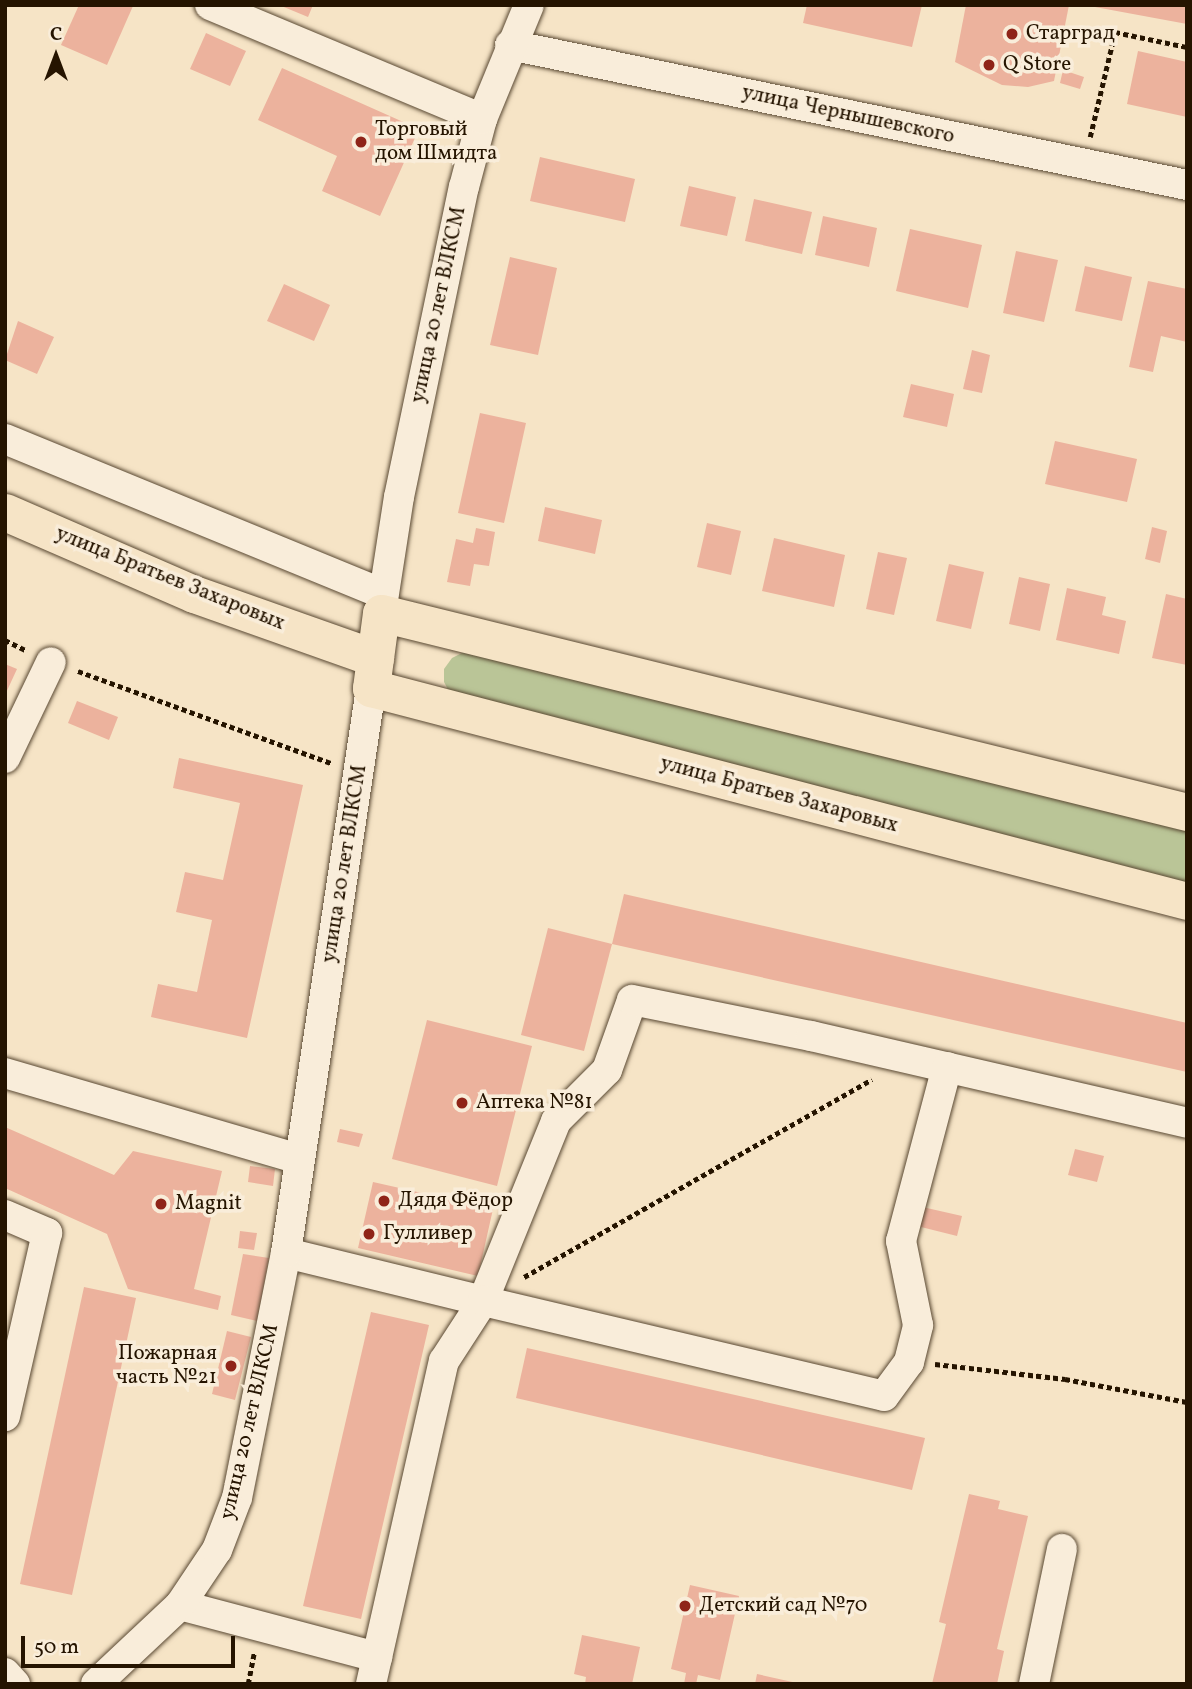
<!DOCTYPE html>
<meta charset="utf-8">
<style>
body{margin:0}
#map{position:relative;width:1192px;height:1689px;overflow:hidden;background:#f6e4c6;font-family:Vollkorn,serif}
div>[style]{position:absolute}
.green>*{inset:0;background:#bac597}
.building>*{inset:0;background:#ecb29d}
.path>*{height:4.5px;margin-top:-2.25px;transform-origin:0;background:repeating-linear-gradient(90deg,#251400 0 5px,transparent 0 8.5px)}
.roads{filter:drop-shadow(0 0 2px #594832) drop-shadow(0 0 2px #594832)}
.minor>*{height:30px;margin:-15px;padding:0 15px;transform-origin:15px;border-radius:15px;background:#f9edda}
.major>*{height:37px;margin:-18.5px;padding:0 18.5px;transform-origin:18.5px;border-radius:18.5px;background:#f6e4c6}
.dots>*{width:19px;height:19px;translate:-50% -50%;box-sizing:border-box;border:4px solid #f9edda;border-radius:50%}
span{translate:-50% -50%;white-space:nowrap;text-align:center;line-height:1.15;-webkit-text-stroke:7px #f9edda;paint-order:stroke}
.poi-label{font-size:21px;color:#251400}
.left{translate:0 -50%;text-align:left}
.right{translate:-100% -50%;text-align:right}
.street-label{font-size:21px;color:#251400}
.frame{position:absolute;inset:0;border:7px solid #251400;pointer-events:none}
.north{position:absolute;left:21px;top:21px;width:70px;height:70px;-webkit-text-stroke:5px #f9edda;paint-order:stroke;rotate:0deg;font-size:19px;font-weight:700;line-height:28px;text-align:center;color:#251400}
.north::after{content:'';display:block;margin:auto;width:24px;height:32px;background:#251400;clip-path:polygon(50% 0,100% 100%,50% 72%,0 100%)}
.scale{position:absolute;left:21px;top:1636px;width:214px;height:32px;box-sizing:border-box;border:4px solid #251400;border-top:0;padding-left:9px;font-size:21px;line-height:24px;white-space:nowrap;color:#251400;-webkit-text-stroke:5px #f9edda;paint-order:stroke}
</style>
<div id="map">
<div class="green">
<i style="clip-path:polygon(464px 652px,1187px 828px,1187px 886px,451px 695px,444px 682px,444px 669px,452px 658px)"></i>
</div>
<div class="building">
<i style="clip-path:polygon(79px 5px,133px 6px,107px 65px,61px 45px)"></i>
<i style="clip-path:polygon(279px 5px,313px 5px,308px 17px)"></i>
<i style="clip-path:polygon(807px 5px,922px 5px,912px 47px,803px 23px)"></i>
<i style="clip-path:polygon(966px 5px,1069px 5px,1054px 81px,1028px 87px,1002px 85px,955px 62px)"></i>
<i style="clip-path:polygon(1095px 5px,1187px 5px,1187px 24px,1095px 7px)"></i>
<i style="clip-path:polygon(206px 33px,246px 51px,230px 86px,190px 69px)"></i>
<i style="clip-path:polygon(1138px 51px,1187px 62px,1187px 117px,1127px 104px)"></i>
<i style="clip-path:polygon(282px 68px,419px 129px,380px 216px,322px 191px,337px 156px,258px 120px)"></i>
<i style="clip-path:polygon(1063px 70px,1084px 77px,1080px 89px,1060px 83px)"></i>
<i style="clip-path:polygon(540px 157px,635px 179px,625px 222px,530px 201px)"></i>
<i style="clip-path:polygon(689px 186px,736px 197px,727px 236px,680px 226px)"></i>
<i style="clip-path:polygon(754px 199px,812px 212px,802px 254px,745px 241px)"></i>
<i style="clip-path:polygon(823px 216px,877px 228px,869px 267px,815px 255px)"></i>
<i style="clip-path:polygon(910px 229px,982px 245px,968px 308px,896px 291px)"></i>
<i style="clip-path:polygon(1016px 251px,1058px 260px,1044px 322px,1003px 313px)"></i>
<i style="clip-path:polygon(510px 257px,557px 268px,538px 355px,490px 345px)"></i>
<i style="clip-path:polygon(1085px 266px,1132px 277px,1122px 321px,1075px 311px)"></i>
<i style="clip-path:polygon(1148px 281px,1187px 289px,1187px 342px,1161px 336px,1153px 372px,1129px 367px)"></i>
<i style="clip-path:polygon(284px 284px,330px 305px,314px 341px,267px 321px)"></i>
<i style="clip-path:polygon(18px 321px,54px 337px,37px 374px,5px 360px)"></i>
<i style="clip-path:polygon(972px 350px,990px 355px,982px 393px,963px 389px)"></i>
<i style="clip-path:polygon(911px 384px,954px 394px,947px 427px,903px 417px)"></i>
<i style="clip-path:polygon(480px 413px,526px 423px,504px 523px,458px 513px)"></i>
<i style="clip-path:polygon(1055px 441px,1137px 459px,1127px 502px,1045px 484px)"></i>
<i style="clip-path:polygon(545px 507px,602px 520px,595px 554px,538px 541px)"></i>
<i style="clip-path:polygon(707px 523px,741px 531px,731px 575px,697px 567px)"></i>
<i style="clip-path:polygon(1152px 527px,1167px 531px,1160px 563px,1145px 559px)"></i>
<i style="clip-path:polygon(476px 528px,495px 532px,489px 566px,474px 564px,470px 586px,447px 582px,456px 539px,473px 543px)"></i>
<i style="clip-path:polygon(774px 538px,845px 555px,834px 607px,762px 591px)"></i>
<i style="clip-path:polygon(878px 552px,907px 558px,894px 615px,866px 609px)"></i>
<i style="clip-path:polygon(949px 564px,984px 572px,971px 629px,936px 621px)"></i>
<i style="clip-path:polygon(1019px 577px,1050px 584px,1040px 631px,1009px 624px)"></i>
<i style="clip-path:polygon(1067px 588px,1106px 597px,1102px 615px,1126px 621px,1119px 654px,1056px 640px)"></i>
<i style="clip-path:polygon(1166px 594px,1187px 599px,1187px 665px,1152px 658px)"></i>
<i style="clip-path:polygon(5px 664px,17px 669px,5px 695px)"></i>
<i style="clip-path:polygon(77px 701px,118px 717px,109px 740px,68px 723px)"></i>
<i style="clip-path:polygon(179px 758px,303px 785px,247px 1038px,151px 1017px,158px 984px,197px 992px,212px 920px,176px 912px,185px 872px,223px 880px,240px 803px,173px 788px)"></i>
<i style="clip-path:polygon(624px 894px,1187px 1023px,1187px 1072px,612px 944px)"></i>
<i style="clip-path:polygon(548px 928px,612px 944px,584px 1051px,521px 1035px)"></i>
<i style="clip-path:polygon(427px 1020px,532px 1046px,497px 1186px,392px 1159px)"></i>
<i style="clip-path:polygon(5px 1127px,114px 1175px,133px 1151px,222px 1171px,194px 1289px,221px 1296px,218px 1310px,128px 1289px,107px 1234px,5px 1188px)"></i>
<i style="clip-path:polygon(340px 1129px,363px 1134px,359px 1147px,337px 1142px)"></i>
<i style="clip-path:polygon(1075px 1149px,1104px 1156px,1097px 1182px,1068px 1175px)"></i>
<i style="clip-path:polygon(250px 1166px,275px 1169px,273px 1186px,248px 1182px)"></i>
<i style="clip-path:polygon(373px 1182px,493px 1209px,478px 1276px,358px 1248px)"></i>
<i style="clip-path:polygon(918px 1206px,962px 1216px,957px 1236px,913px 1225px)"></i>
<i style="clip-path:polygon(240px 1231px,257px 1233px,254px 1250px,238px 1248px)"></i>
<i style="clip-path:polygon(243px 1254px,269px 1258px,257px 1321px,231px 1315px)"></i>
<i style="clip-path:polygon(84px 1287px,136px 1298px,72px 1595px,20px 1584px)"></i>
<i style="clip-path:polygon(371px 1312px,429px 1325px,361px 1619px,303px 1606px)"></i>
<i style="clip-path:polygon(227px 1331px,251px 1337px,235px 1400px,212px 1394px)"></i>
<i style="clip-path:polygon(527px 1348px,925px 1438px,912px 1490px,516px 1398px)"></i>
<i style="clip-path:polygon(969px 1494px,1000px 1501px,998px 1509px,1028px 1516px,997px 1649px,1004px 1651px,997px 1684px,932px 1684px,946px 1624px,939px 1622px)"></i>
<i style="clip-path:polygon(690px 1585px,739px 1596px,720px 1680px,698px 1675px,696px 1684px,684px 1684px,686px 1673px,671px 1669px)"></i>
<i style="clip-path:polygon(582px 1635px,640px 1647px,632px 1684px,585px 1684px,586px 1677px,574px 1674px)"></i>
<i style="clip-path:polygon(757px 1674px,797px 1683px,796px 1684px,755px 1684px)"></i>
</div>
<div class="path">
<i style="left:1090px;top:137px;width:108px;rotate:-76.6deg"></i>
<i style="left:1115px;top:32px;width:74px;rotate:11.8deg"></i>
<i style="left:5px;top:640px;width:25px;rotate:26deg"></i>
<i style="left:78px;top:671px;width:271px;rotate:20deg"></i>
<i style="left:524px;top:1277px;width:400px;rotate:-29.6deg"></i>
<i style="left:935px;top:1364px;width:131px;rotate:6.6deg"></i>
<i style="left:1065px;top:1379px;width:124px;rotate:10.7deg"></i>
<i style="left:248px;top:1684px;width:32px;rotate:-79deg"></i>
</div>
<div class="roads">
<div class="minor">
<i style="left:210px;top:5px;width:295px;rotate:22.7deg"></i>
<i style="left:510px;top:45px;width:691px;rotate:11.68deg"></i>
<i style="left:5px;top:439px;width:409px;rotate:22.3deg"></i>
<i style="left:381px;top:613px;width:117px;rotate:-81.2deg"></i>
<i style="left:399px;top:497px;width:317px;rotate:-78.2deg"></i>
<i style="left:464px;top:187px;width:70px;rotate:-75.2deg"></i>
<i style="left:482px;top:119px;width:123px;rotate:-67.6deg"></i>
<i style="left:5px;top:758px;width:106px;rotate:-64.4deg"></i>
<i style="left:5px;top:1073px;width:306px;rotate:16.3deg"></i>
<i style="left:5px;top:1215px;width:46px;rotate:23.2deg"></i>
<i style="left:47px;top:1233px;width:188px;rotate:102.9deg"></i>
<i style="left:286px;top:1253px;width:203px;rotate:13.7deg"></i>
<i style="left:483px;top:1301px;width:194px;rotate:-67.9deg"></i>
<i style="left:556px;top:1121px;width:72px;rotate:-45deg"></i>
<i style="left:607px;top:1070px;width:74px;rotate:-70.3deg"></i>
<i style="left:632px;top:1000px;width:183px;rotate:11.4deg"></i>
<i style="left:811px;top:1036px;width:386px;rotate:13deg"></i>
<i style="left:180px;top:1605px;width:204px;rotate:14.8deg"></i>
<i style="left:5px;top:1673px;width:15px;rotate:48deg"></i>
<i style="left:96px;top:1684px;width:115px;rotate:-43.2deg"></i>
<i style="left:180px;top:1605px;width:66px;rotate:-56.1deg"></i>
<i style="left:217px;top:1550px;width:56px;rotate:-69deg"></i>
<i style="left:237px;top:1498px;width:250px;rotate:-78.7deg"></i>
<i style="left:286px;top:1253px;width:571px;rotate:-81.44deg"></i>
<i style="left:371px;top:1684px;width:331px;rotate:-77.3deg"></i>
<i style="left:444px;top:1361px;width:72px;rotate:-57deg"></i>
<i style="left:483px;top:1301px;width:412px;rotate:13.3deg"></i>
<i style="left:884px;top:1396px;width:42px;rotate:-53.7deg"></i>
<i style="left:909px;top:1362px;width:38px;rotate:-76deg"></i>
<i style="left:918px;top:1325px;width:86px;rotate:-101.4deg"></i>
<i style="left:901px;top:1241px;width:180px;rotate:-75.2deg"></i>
<i style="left:1034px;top:1684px;width:138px;rotate:-78.3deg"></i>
</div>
<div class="major">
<i style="left:5px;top:512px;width:206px;rotate:23.5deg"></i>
<i style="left:194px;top:594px;width:192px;rotate:19.5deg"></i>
<i style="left:1187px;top:812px;width:830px;rotate:-166.13deg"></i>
<i style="left:381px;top:613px;width:76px;rotate:97.6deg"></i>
<i style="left:371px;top:688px;width:843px;rotate:14.63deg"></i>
</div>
</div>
<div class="dots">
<i style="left:1012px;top:34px;background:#8f2418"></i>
<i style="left:989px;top:65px;background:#8f2418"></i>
<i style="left:361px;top:142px;background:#8f2418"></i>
<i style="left:462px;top:1103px;background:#8f2418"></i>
<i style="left:384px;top:1201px;background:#8f2418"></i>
<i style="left:161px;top:1204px;background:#8f2418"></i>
<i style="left:369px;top:1234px;background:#8f2418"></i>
<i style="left:231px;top:1366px;background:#8f2418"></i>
<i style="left:685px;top:1606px;background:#8f2418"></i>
</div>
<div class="poi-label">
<span class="left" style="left:1026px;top:34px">Старград</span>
<span class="left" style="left:1003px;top:65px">Q Store</span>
<span class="left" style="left:375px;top:142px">Торговый<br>дом Шмидта</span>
<span class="left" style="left:476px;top:1103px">Аптека №81</span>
<span class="left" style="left:398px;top:1201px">Дядя Фёдор</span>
<span class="left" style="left:175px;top:1204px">Magnit</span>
<span class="left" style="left:383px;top:1234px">Гулливер</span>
<span class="right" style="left:217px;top:1366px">Пожарная<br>часть №21</span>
<span class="left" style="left:699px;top:1606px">Детский сад №70</span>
</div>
<div class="street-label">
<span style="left:848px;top:115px;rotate:12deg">улица Чернышевского</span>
<span style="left:439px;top:305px;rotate:-78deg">улица 20 лет ВЛКСМ</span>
<span style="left:170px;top:579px;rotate:22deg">улица Братьев Захаровых</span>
<span style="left:779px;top:795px;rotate:15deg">улица Братьев Захаровых</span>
<span style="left:345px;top:864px;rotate:-81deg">улица 20 лет ВЛКСМ</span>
<span style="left:250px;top:1422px;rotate:-77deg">улица 20 лет ВЛКСМ</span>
</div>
<div class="frame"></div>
<div class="north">С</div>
<div class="scale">50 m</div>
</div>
